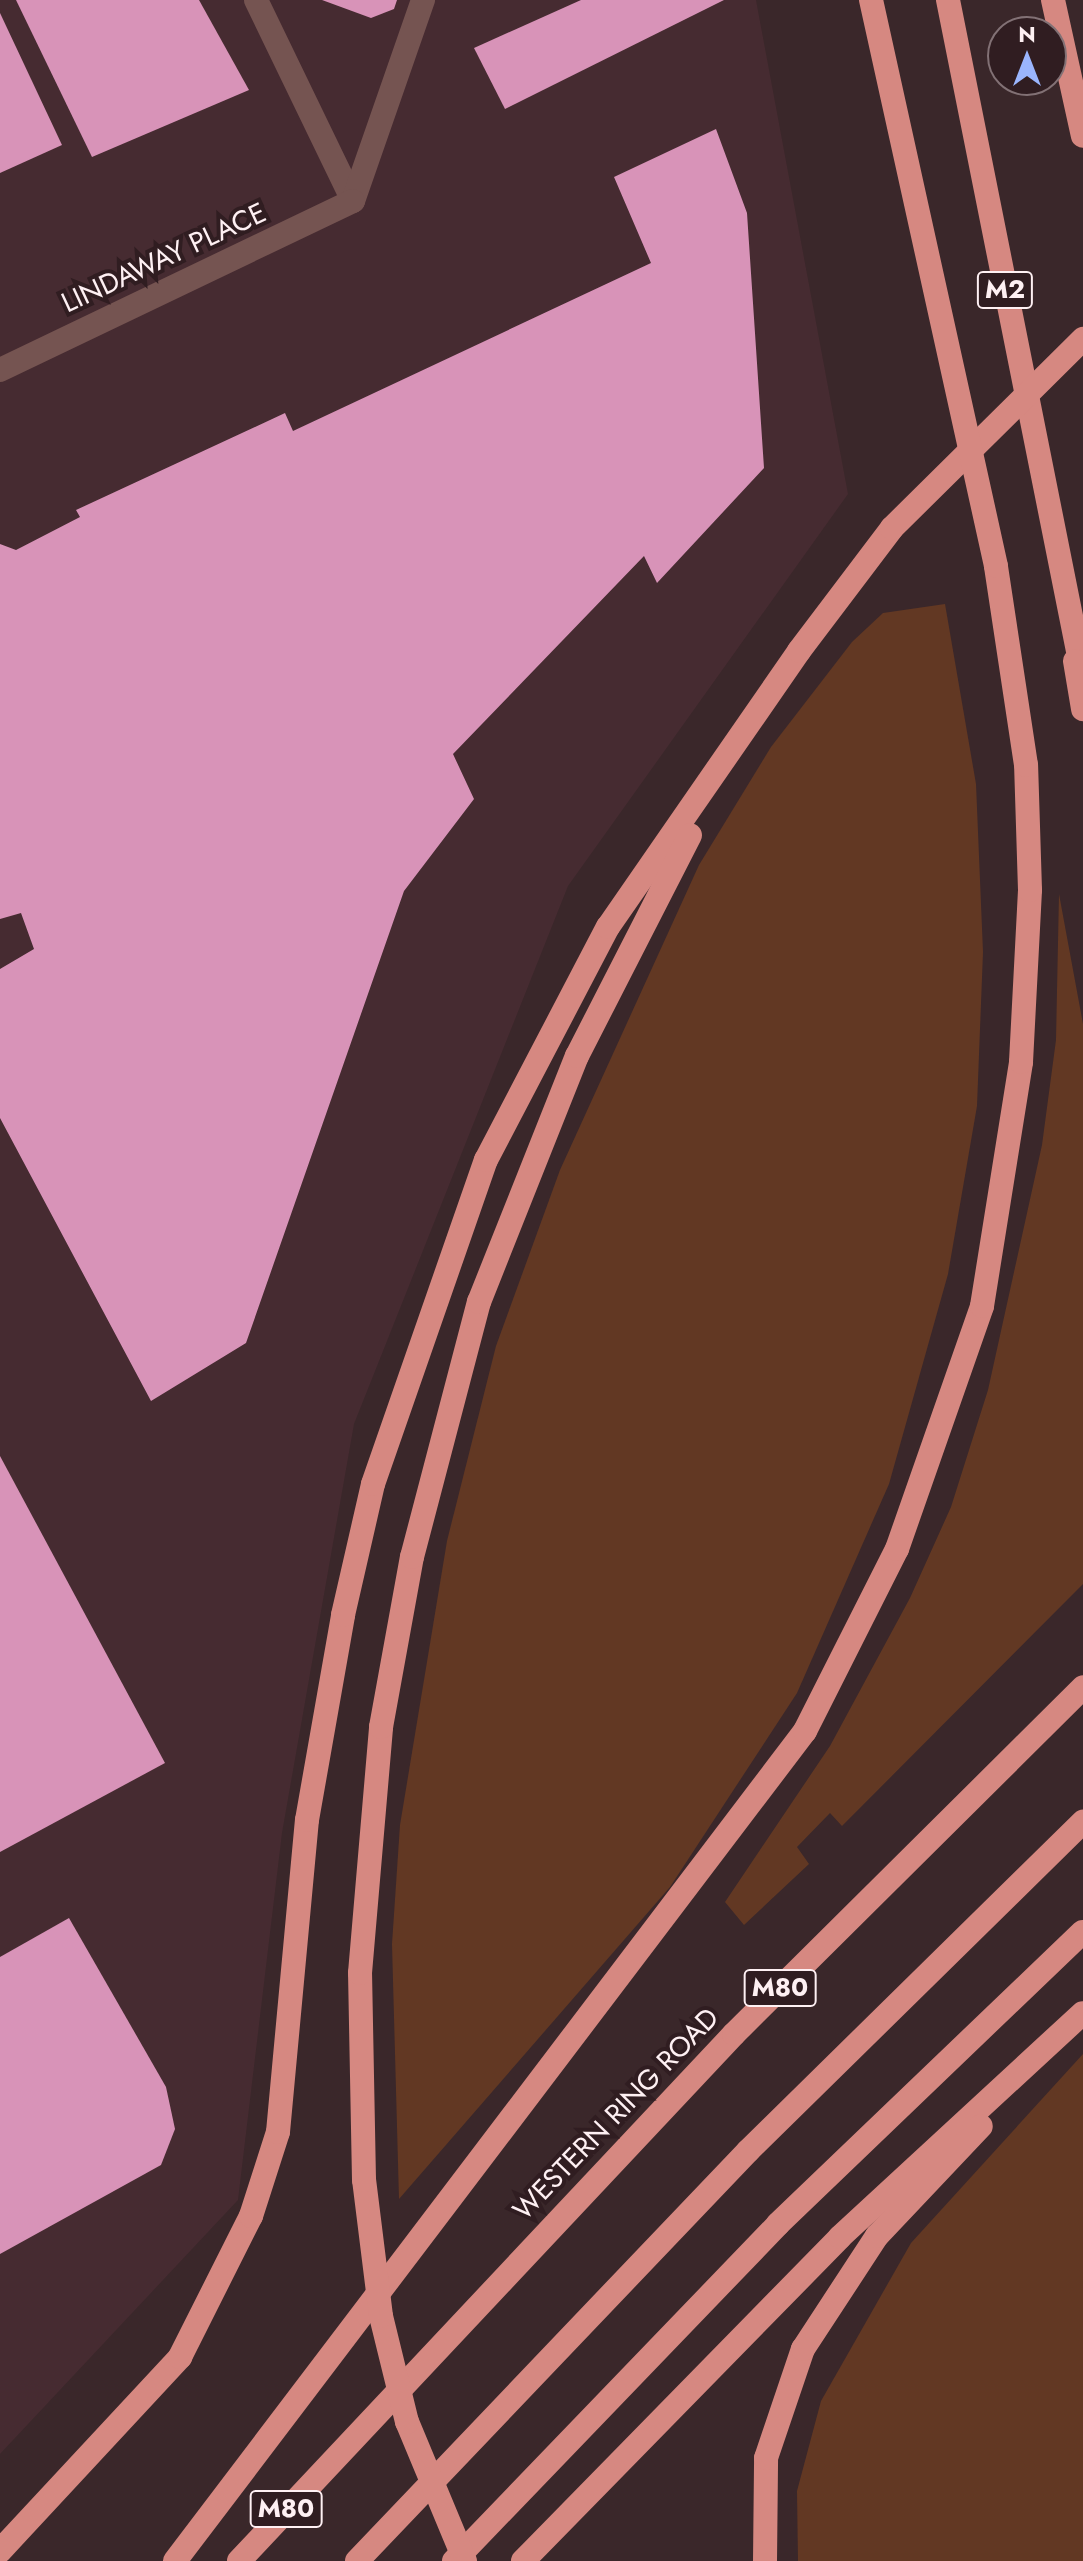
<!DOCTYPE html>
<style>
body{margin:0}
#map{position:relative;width:1083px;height:2561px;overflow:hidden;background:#3a272a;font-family:Jost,sans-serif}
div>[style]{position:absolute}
.built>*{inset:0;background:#462b31}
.green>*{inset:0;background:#623823}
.building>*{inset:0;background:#d893b8}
.minor>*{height:24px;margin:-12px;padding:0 12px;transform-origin:12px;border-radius:12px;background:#755451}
.highway>*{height:24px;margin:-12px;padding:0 12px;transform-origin:12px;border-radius:12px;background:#d68881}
span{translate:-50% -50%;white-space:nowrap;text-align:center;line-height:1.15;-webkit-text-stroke:8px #301d21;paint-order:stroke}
.shield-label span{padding:2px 6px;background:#301d21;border:2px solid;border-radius:6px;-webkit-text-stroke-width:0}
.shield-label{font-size:26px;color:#fef0f3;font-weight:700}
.street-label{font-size:28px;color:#fef0f3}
.north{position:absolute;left:987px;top:16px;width:80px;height:80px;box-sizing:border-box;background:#301d21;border:2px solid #827175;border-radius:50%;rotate:0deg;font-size:22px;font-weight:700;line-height:32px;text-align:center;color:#fef0f3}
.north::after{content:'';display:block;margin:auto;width:28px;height:36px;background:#9ab5fd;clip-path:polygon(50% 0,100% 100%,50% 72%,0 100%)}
</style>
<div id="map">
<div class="built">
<i style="clip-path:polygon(0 0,756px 0,848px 494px,568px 886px,354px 1424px,282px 1833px,238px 2200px,0 2454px)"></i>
</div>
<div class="green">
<i style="clip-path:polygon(945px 604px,976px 784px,983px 952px,977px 1106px,948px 1274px,889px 1484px,797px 1693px,670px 1887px,399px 2199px,392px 1944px,400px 1825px,447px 1541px,496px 1346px,560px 1170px,699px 865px,771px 747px,852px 642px,883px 613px)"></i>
<i style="clip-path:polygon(1059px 894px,1083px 1024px,1083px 1584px,842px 1826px,830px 1813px,797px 1847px,809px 1864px,744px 1925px,725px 1902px,830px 1746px,910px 1598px,951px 1507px,988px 1390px,1042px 1145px,1056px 1040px)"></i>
<i style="clip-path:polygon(1083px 2054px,1083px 2561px,798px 2561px,797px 2491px,821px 2401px,911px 2243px)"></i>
</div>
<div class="building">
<i style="clip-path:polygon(16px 0,199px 0,249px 90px,92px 157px)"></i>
<i style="clip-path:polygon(322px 0,397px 0,394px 9px,371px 18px)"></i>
<i style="clip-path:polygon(581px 0,724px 0,505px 109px,474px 48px)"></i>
<i style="clip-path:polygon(0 13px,62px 145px,0 173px)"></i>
<i style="clip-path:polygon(716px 129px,747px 213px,764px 468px,657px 583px,644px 556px,453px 754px,474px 799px,404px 891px,246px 1343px,151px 1401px,0 1118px,0 969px,34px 949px,21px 913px,0 919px,0 544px,16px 550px,80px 517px,76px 510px,285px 413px,293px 431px,651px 263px,614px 177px)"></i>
<i style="clip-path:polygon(0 1456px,165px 1763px,0 1852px)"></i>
<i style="clip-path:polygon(69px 1918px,166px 2087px,175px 2129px,161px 2165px,0 2254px,0 1957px)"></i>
</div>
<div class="minor">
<i style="left:256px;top:0;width:223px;rotate:64.2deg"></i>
<i style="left:353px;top:201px;width:213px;rotate:-70.8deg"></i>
<i style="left:0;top:370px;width:391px;rotate:-25.6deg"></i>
</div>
<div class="highway">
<i style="left:948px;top:0;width:689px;rotate:78.71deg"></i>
<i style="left:1053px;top:0;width:139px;rotate:77.6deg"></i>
<i style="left:1075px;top:661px;width:49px;rotate:80.5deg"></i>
<i style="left:0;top:2551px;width:265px;rotate:-47.1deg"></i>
<i style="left:180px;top:2357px;width:158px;rotate:-63.3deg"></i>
<i style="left:251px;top:2216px;width:88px;rotate:-72.2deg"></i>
<i style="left:278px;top:2132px;width:313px;rotate:-84.7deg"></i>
<i style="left:307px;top:1820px;width:208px;rotate:-80deg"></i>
<i style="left:343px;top:1615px;width:134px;rotate:-77.1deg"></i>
<i style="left:373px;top:1484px;width:343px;rotate:-70.8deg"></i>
<i style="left:486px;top:1160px;width:263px;rotate:-62.4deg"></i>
<i style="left:608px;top:927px;width:336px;rotate:-55.3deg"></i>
<i style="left:799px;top:651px;width:154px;rotate:-52.9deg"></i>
<i style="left:892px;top:528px;width:269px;rotate:-44.7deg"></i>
<i style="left:175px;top:2561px;width:1042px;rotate:-52.8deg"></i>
<i style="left:805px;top:1731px;width:204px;rotate:-63.2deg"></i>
<i style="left:897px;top:1549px;width:257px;rotate:-70.7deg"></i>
<i style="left:982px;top:1306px;width:247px;rotate:-80.9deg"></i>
<i style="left:1021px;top:1062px;width:172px;rotate:-87deg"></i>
<i style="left:1030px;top:890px;width:125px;rotate:-91.8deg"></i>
<i style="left:1026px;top:765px;width:201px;rotate:-98.6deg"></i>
<i style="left:996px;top:566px;width:580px;rotate:-102.45deg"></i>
<i style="left:239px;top:2561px;width:723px;rotate:-46.79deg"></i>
<i style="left:734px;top:2034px;width:492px;rotate:-44.8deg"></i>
<i style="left:357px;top:2561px;width:567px;rotate:-46.36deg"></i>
<i style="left:748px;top:2151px;width:470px;rotate:-44.5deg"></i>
<i style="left:454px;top:2561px;width:467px;rotate:-46.1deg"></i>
<i style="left:778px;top:2224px;width:422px;rotate:-43.8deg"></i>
<i style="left:465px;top:2561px;width:151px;rotate:-112.6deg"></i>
<i style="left:407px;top:2422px;width:109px;rotate:-103.8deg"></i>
<i style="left:381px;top:2316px;width:137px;rotate:-97.1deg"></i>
<i style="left:364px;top:2180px;width:207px;rotate:-91.1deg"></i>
<i style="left:360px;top:1973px;width:247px;rotate:-85.1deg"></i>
<i style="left:381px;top:1727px;width:173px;rotate:-79.7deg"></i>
<i style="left:412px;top:1557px;width:264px;rotate:-75.3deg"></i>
<i style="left:479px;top:1302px;width:265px;rotate:-68.3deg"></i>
<i style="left:577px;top:1056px;width:248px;rotate:-62.9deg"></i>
<i style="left:523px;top:2561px;width:453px;rotate:-45.6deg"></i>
<i style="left:840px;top:2237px;width:330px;rotate:-42.7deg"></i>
<i style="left:765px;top:2561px;width:103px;rotate:-89.4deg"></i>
<i style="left:766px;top:2458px;width:115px;rotate:-71.3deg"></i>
<i style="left:803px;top:2349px;width:135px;rotate:-56.8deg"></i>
<i style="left:877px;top:2236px;width:151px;rotate:-46.6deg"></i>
</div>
<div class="shield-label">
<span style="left:1005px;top:290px">M2</span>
<span style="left:780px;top:1988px">M80</span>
<span style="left:286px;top:2509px">M80</span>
</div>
<div class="street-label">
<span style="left:164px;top:258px;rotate:-25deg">LINDAWAY PLACE</span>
<span style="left:616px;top:2114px;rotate:-46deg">WESTERN RING ROAD</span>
</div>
<div class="north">N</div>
</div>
